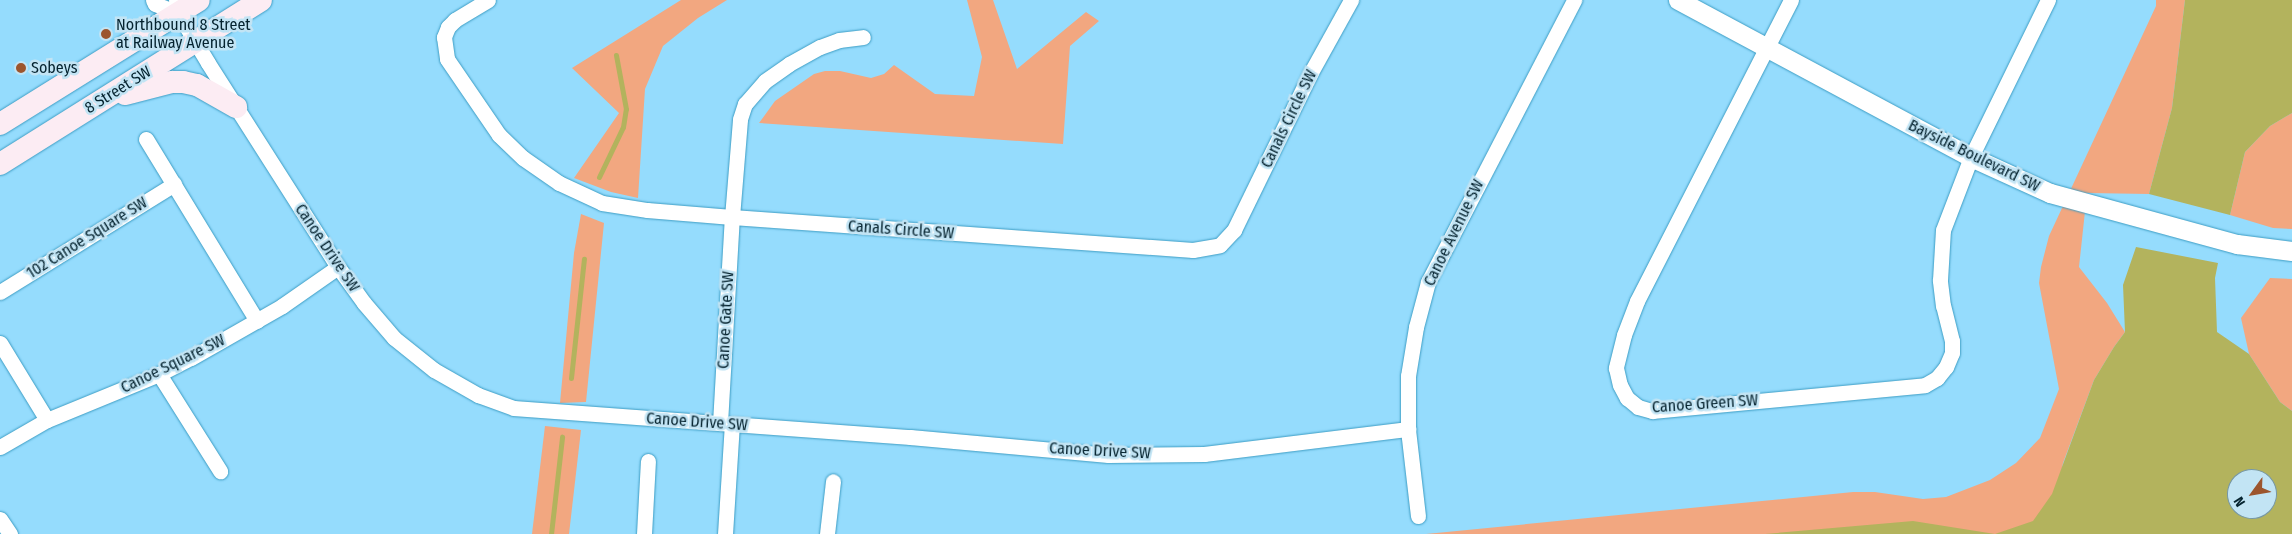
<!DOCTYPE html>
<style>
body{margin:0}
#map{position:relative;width:2292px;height:534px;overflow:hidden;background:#95dcfd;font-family:"Fira Sans Condensed",sans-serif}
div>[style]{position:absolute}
.green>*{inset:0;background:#f2a780}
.water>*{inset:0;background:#b3b35d}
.stream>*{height:5px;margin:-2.5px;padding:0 2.5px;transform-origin:2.5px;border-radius:2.5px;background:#b3b35d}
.roads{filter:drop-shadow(0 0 1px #3d9dc4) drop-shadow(0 0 1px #3d9dc4)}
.minor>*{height:15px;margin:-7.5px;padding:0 7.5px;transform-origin:7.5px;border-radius:7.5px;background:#fff}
.tertiary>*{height:19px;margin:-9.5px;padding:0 9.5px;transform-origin:9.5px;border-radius:9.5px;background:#fff}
.secondary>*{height:22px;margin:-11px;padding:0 11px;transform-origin:11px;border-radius:11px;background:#fcecf3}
.dots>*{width:14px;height:14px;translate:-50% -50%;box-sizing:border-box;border:2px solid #c2e4f4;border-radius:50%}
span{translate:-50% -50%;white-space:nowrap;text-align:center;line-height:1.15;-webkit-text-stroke:5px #c2e4f4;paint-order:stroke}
.poi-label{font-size:16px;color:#05232f}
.left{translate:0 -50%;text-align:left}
.street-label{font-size:16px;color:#05232f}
.north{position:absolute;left:2227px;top:469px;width:50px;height:50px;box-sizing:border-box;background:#c2e4f4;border:1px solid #7697a5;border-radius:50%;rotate:238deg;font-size:14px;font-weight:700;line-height:20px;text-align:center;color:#05232f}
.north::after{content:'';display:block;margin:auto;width:18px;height:22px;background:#9c552d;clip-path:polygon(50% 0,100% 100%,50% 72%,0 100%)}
</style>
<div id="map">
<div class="green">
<i style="clip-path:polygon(681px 0,727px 0,698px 18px,663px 46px,645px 89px,638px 198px,611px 192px,574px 178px,619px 113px,572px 68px)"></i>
<i style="clip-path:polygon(967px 0,993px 0,1017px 69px,1086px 12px,1099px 21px,1070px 46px,1063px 144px,759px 123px,775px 101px,814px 74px,825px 71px,840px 71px,871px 78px,884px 74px,894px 65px,935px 94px,974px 96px,982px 57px)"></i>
<i style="clip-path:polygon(2156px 0,2185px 0,2172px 108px,2149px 194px,2087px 193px,2079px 267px,2107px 303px,2125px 332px,2114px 347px,2094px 380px,2063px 463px,2049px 534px,1426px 534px,1853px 492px,1875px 492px,1923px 499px,1946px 497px,1990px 480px,2016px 463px,2040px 438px,2059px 389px,2039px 283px,2041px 267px,2049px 236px,2156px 6px)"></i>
<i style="clip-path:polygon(2292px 113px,2292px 229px,2273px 228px,2230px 215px,2245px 152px,2270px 126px)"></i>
<i style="clip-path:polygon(581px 214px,604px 223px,586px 402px,560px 403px,574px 253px)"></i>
<i style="clip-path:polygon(2270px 278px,2292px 279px,2292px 411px,2280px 402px,2249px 354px,2241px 318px)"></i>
<i style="clip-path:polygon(545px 426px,581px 430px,569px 534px,532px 534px)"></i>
</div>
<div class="water">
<i style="clip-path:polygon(2185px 0,2292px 0,2292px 113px,2270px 126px,2245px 152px,2230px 215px,2149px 194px,2172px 108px)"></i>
<i style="clip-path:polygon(evenodd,2136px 247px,2218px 263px,2215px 278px,2217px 332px,2249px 354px,2280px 402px,2292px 411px,2292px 534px,1765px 534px,1913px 521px,1995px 534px,2033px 521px,2052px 494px,2094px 380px,2114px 347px,2125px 332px,2123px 285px,2136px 247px,2237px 479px,2267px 479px,2267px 509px,2237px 509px,2237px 479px)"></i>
</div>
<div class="stream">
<i style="left:599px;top:177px;width:55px;rotate:-64.4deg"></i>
<i style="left:623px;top:127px;width:18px;rotate:-81deg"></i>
<i style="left:626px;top:109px;width:55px;rotate:-100.5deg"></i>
<i style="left:571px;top:378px;width:120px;rotate:-83.8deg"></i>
<i style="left:551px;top:534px;width:98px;rotate:-83.5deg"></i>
</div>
<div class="roads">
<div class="minor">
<i style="left:153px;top:0;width:4px;rotate:63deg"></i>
<i style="left:155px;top:4px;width:25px;rotate:21deg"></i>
<i style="left:176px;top:0;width:13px;rotate:81deg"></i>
<i style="left:178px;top:13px;width:58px;rotate:59deg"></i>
<i style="left:208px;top:63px;width:242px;rotate:57.5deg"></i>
<i style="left:338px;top:267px;width:44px;rotate:54.2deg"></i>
<i style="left:364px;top:303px;width:46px;rotate:49.4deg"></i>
<i style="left:394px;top:338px;width:51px;rotate:38.7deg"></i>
<i style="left:434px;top:370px;width:51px;rotate:29.6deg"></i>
<i style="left:478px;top:395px;width:38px;rotate:20deg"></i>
<i style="left:514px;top:408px;width:397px;rotate:4.2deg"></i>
<i style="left:910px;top:437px;width:199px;rotate:5.2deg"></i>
<i style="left:1108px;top:455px;width:96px;rotate:-0.6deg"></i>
<i style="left:1204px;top:454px;width:206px;rotate:-7deg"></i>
<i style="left:488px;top:0;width:39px;rotate:149deg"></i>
<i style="left:455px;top:20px;width:10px;rotate:135deg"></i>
<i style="left:448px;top:27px;width:11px;rotate:112deg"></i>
<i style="left:444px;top:37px;width:22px;rotate:82deg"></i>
<i style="left:447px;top:59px;width:92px;rotate:55.6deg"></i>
<i style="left:499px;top:135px;width:33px;rotate:44deg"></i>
<i style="left:523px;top:158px;width:44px;rotate:34.8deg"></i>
<i style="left:559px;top:183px;width:47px;rotate:24.9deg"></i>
<i style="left:602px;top:203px;width:46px;rotate:8.8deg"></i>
<i style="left:647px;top:210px;width:85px;rotate:4.7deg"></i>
<i style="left:732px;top:217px;width:462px;rotate:4.1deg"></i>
<i style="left:1193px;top:250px;width:27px;rotate:-10deg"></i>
<i style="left:1220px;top:245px;width:21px;rotate:-47deg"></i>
<i style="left:1234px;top:230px;width:174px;rotate:-64deg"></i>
<i style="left:1310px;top:74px;width:85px;rotate:-61deg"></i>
<i style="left:1791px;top:0;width:338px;rotate:117.1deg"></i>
<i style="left:1637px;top:301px;width:36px;rotate:111deg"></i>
<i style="left:1624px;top:335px;width:34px;rotate:104deg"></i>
<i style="left:1616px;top:368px;width:17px;rotate:77deg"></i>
<i style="left:1620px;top:385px;width:15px;rotate:62deg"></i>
<i style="left:1627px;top:398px;width:14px;rotate:39deg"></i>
<i style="left:1638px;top:407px;width:15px;rotate:16deg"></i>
<i style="left:1652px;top:411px;width:274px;rotate:-5.4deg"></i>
<i style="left:1925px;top:385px;width:14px;rotate:-30deg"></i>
<i style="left:1937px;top:378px;width:14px;rotate:-51deg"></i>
<i style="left:1946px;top:367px;width:15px;rotate:-67deg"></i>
<i style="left:1952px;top:353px;width:12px;rotate:-90deg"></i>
<i style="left:1952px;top:341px;width:36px;rotate:-104deg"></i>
<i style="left:1943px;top:306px;width:26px;rotate:-97deg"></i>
<i style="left:1940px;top:280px;width:50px;rotate:-86.6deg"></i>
<i style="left:1943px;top:230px;width:78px;rotate:-69deg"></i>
<i style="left:1971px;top:157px;width:175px;rotate:-63.9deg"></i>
<i style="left:146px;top:139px;width:213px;rotate:58.6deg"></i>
<i style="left:0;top:292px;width:205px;rotate:-31.8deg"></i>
<i style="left:0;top:343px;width:90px;rotate:58.6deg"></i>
<i style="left:159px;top:374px;width:115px;rotate:57.8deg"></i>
<i style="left:720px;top:423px;width:206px;rotate:-86.7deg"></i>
<i style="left:732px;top:217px;width:98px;rotate:-85.3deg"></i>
<i style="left:740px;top:119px;width:16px;rotate:-72deg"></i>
<i style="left:745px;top:104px;width:30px;rotate:-49deg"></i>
<i style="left:765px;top:81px;width:29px;rotate:-35deg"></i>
<i style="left:789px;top:64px;width:35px;rotate:-29deg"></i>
<i style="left:820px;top:47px;width:20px;rotate:-20deg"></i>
<i style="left:839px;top:40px;width:24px;rotate:-7deg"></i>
<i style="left:0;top:447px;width:54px;rotate:-29.9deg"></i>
<i style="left:47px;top:420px;width:121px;rotate:-22.3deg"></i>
<i style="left:159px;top:374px;width:36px;rotate:-27deg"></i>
<i style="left:191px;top:358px;width:105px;rotate:-29.7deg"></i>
<i style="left:282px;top:306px;width:68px;rotate:-34.9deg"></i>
<i style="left:1418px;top:516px;width:88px;rotate:-96.6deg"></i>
<i style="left:1408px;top:429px;width:53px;rotate:-90deg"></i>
<i style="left:1408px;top:376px;width:50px;rotate:-80.7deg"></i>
<i style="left:1416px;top:327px;width:47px;rotate:-75.1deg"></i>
<i style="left:1428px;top:282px;width:318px;rotate:-62.6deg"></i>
<i style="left:0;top:519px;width:18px;rotate:56deg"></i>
<i style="left:644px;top:534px;width:73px;rotate:-86.9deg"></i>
<i style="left:725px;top:534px;width:110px;rotate:-86.4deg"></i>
<i style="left:827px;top:534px;width:53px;rotate:-83.5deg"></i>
</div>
<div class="tertiary">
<i style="left:1678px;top:0;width:332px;rotate:28.2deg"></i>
<i style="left:1971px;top:157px;width:87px;rotate:24.5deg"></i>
<i style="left:2050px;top:193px;width:194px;rotate:15.3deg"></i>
<i style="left:2237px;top:244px;width:55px;rotate:7.3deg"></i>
</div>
<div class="secondary">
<i style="left:125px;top:94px;width:49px;rotate:-14.3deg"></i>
<i style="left:172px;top:82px;width:11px"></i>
<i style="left:183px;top:82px;width:14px;rotate:12deg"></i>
<i style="left:197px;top:85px;width:45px;rotate:29.4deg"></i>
<i style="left:0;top:124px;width:234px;rotate:-31.9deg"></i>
<i style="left:0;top:164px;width:308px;rotate:-32.1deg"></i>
</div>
</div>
<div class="dots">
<i style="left:106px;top:34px;background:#9c552d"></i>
<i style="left:21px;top:68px;background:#9c552d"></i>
</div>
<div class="poi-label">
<span class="left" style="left:116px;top:34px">Northbound 8 Street<br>at Railway Avenue</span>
<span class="left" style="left:31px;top:68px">Sobeys</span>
</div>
<div class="street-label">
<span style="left:118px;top:90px;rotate:-32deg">8 Street SW</span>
<span style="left:1289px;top:119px;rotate:-64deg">Canals Circle SW</span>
<span style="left:1974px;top:156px;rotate:26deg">Bayside Boulevard SW</span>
<span style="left:901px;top:230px;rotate:4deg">Canals Circle SW</span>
<span style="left:1454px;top:233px;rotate:-64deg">Canoe Avenue SW</span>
<span style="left:87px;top:238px;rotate:-32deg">102 Canoe Square SW</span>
<span style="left:327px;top:248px;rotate:56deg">Canoe Drive SW</span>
<span style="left:726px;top:320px;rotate:-87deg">Canoe Gate SW</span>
<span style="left:173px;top:364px;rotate:-26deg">Canoe Square SW</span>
<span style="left:1705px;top:404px;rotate:-4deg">Canoe Green SW</span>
<span style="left:697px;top:422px;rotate:4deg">Canoe Drive SW</span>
<span style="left:1100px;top:451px;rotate:3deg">Canoe Drive SW</span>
</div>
<div class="north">N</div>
</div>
